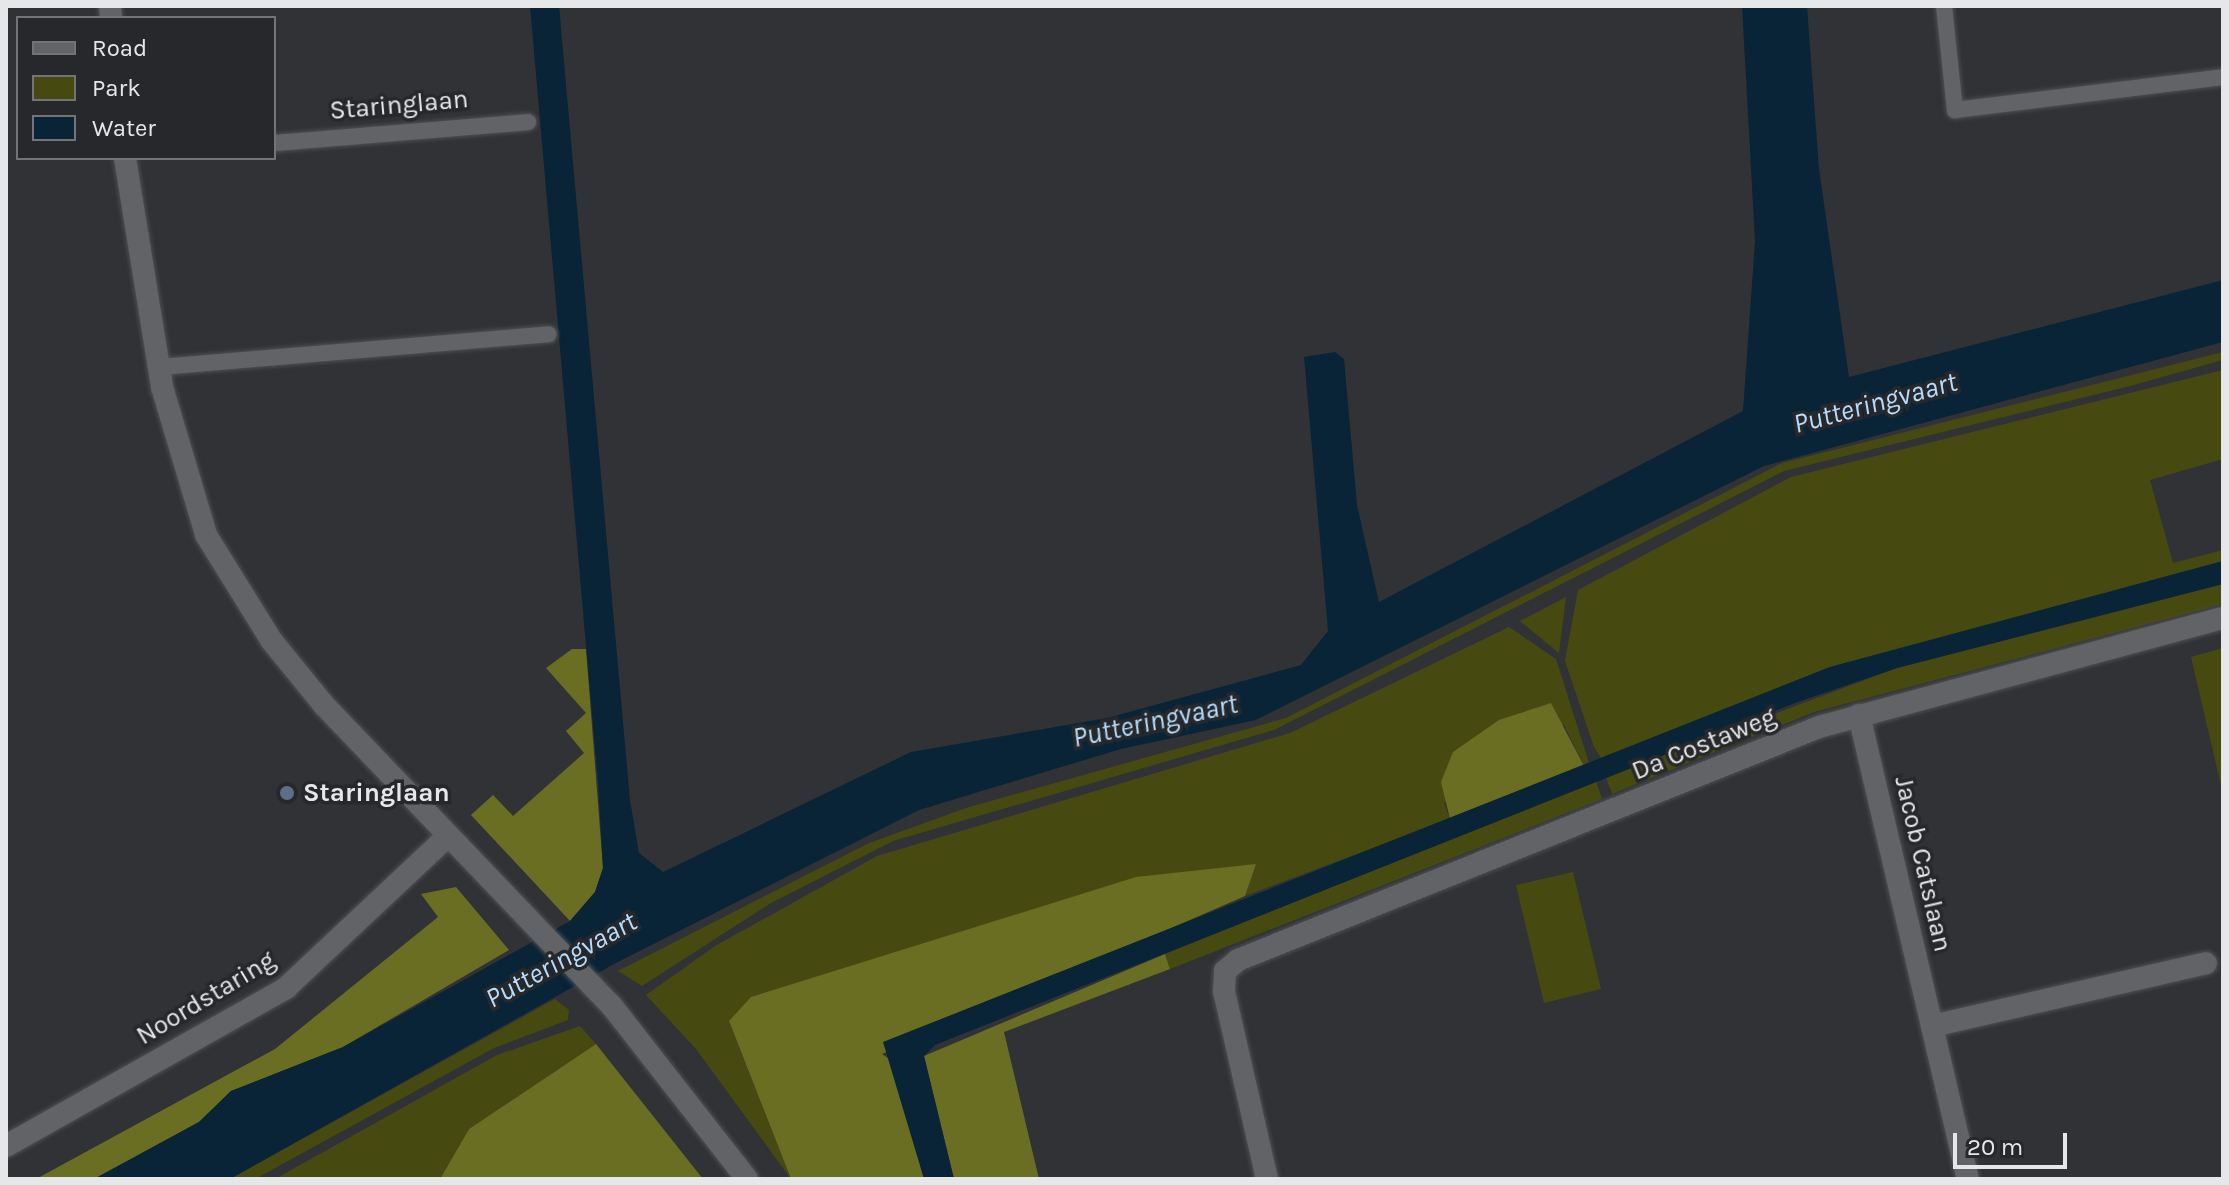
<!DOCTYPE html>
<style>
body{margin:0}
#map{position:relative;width:2229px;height:1185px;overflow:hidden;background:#313235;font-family:Karla,sans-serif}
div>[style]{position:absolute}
.green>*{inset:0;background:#474a10}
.forest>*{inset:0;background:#696e23}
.water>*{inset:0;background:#092437}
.roads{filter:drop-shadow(0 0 2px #4e4f52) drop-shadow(0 0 2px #4e4f52)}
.service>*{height:16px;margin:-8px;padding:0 8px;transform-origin:8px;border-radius:8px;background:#616366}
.minor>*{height:22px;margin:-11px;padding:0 11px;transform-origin:11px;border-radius:11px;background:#616366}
.tertiary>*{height:22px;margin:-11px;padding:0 11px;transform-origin:11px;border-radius:11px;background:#616366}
.dots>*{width:22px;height:22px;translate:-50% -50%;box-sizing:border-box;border:4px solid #27282b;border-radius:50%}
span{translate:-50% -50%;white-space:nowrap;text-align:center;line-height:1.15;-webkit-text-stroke:7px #27282b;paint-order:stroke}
.street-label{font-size:26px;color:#e6e7e9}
.poi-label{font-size:26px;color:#e6e7e9;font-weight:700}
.left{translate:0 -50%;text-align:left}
.water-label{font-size:28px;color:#b6ddfd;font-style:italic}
.frame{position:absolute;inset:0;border:8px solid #e6e7e9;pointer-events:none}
.legend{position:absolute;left:16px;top:16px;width:260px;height:144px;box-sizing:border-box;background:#27282b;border:2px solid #737477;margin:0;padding:10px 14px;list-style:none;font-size:24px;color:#e6e7e9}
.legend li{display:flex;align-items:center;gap:16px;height:40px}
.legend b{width:40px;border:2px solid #737477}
.scale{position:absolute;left:1953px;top:1133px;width:114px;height:36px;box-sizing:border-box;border:4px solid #e6e7e9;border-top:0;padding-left:10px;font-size:24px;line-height:28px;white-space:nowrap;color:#e6e7e9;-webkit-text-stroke:6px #27282b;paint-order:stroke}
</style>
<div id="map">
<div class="green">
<i style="clip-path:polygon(2223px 352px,2223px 360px,2130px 386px,1784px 471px,1274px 730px,893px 841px,771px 903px,642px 986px,618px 971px,869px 843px,966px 808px,1286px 718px,1782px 463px)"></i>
<i style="clip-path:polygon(2223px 370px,2223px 459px,2150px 480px,2173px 563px,2223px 550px,2223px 561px,1830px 667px,1602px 759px,1594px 747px,1565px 661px,1578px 590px,1791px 477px)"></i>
<i style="clip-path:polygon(2223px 584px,2223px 604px,1814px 712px,1612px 794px,1606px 777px,1897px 668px)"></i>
<i style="clip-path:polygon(1566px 597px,1559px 653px,1520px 621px)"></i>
<i style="clip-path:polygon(1509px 627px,1556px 659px,1589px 763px,1584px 766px,1564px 725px,1444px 803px,1450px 819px,1245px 896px,1255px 864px,729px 1021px,791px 1179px,696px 1049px,646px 995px,715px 946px,877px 856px,1290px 733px)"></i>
<i style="clip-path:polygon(2223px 648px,2223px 794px,2191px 657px)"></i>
<i style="clip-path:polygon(1596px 781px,1602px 799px,1170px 969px,1165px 954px)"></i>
<i style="clip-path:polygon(1573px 872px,1601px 989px,1544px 1003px,1516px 885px)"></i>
<i style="clip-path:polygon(555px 999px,569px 1010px,568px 1020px,494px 1048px,255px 1179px,230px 1179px)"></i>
<i style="clip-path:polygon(580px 1026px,596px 1044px,469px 1129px,440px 1179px,275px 1179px,497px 1055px)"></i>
</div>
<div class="forest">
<i style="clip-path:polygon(572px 649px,586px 649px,603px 868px,595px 892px,570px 921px,471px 815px,493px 795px,513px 816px,584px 753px,566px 731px,586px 713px,546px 668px)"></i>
<i style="clip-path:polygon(1551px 703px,1584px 766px,1450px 819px,1441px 782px,1453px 752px,1499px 720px)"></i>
<i style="clip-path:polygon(1256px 864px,1245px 896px,882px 1054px,894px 1062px,924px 1179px,791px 1179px,729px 1021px,751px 997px,1136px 877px)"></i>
<i style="clip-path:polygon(456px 887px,509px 950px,343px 1047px,231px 1091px,199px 1122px,94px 1179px,36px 1179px,275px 1049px,438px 917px,421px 894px)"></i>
<i style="clip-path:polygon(1165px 954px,1170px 969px,1004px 1032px,1039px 1179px,954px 1179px,924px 1056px)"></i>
<i style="clip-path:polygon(596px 1044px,703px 1179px,440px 1179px,469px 1129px)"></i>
</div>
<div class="water">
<i style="clip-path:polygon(530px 6px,559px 6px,630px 800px,639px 853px,663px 872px,911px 752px,1107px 718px,1301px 665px,1328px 631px,1304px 357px,1335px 352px,1344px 359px,1357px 505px,1379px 602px,1743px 411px,1755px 241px,1742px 6px,1807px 6px,1819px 169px,1849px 377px,2223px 280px,2223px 342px,1764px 466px,1256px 720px,1121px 749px,919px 810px,614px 964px,230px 1179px,94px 1179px,199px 1122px,231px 1091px,343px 1047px,570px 921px,595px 892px,603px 868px,598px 783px)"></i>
<i style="clip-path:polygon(2223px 561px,2223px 584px,1897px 668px,1795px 703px,935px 1045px,924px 1056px,954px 1179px,924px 1179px,883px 1042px,1830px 667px)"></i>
</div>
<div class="roads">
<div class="service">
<i style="left:1944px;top:6px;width:105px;rotate:84deg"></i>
<i style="left:1955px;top:110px;width:270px;rotate:-7deg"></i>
<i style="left:274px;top:143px;width:255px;rotate:-4.7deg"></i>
<i style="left:159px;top:367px;width:391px;rotate:-4.8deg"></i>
</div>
<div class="minor">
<i style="left:1859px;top:715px;width:477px;rotate:76.8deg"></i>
<i style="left:1932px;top:1026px;width:281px;rotate:-12.9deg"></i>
<i style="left:6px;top:1146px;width:322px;rotate:-29.4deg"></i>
<i style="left:286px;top:988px;width:222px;rotate:-43.2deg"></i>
<i style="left:1267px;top:1179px;width:193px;rotate:-102.9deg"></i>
<i style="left:1224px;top:991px;width:20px;rotate:-87deg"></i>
<i style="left:1225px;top:971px;width:17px;rotate:-40deg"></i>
<i style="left:1238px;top:960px;width:626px;rotate:-21.85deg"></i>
<i style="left:1819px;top:727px;width:418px;rotate:-15.1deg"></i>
</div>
<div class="tertiary">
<i style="left:110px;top:6px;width:12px;rotate:85deg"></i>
<i style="left:125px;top:158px;width:232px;rotate:80.8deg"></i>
<i style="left:162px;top:387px;width:154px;rotate:73.4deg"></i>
<i style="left:206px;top:535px;width:123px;rotate:58.2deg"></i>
<i style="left:271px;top:640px;width:84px;rotate:50.8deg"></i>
<i style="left:324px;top:705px;width:415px;rotate:46.3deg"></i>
<i style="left:611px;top:1005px;width:221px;rotate:52deg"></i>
</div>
</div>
<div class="dots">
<i style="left:287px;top:793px;background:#5c6f8a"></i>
</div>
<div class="street-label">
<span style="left:399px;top:105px;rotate:-5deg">Staringlaan</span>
<span style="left:1704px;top:744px;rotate:-22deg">Da Costaweg</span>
<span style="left:1923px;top:864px;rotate:77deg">Jacob Catslaan</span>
<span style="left:206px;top:998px;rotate:-31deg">Noordstaring</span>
</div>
<div class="poi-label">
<span class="left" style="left:303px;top:793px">Staringlaan</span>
</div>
<div class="water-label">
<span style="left:1875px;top:403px;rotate:-15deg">Putteringvaart</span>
<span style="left:1155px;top:721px;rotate:-12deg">Putteringvaart</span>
<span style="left:561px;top:960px;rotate:-29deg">Putteringvaart</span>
</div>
<div class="frame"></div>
<ul class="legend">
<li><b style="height:10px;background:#616366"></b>Road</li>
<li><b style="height:22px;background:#474a10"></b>Park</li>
<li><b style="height:22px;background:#092437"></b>Water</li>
</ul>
<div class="scale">20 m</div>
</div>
